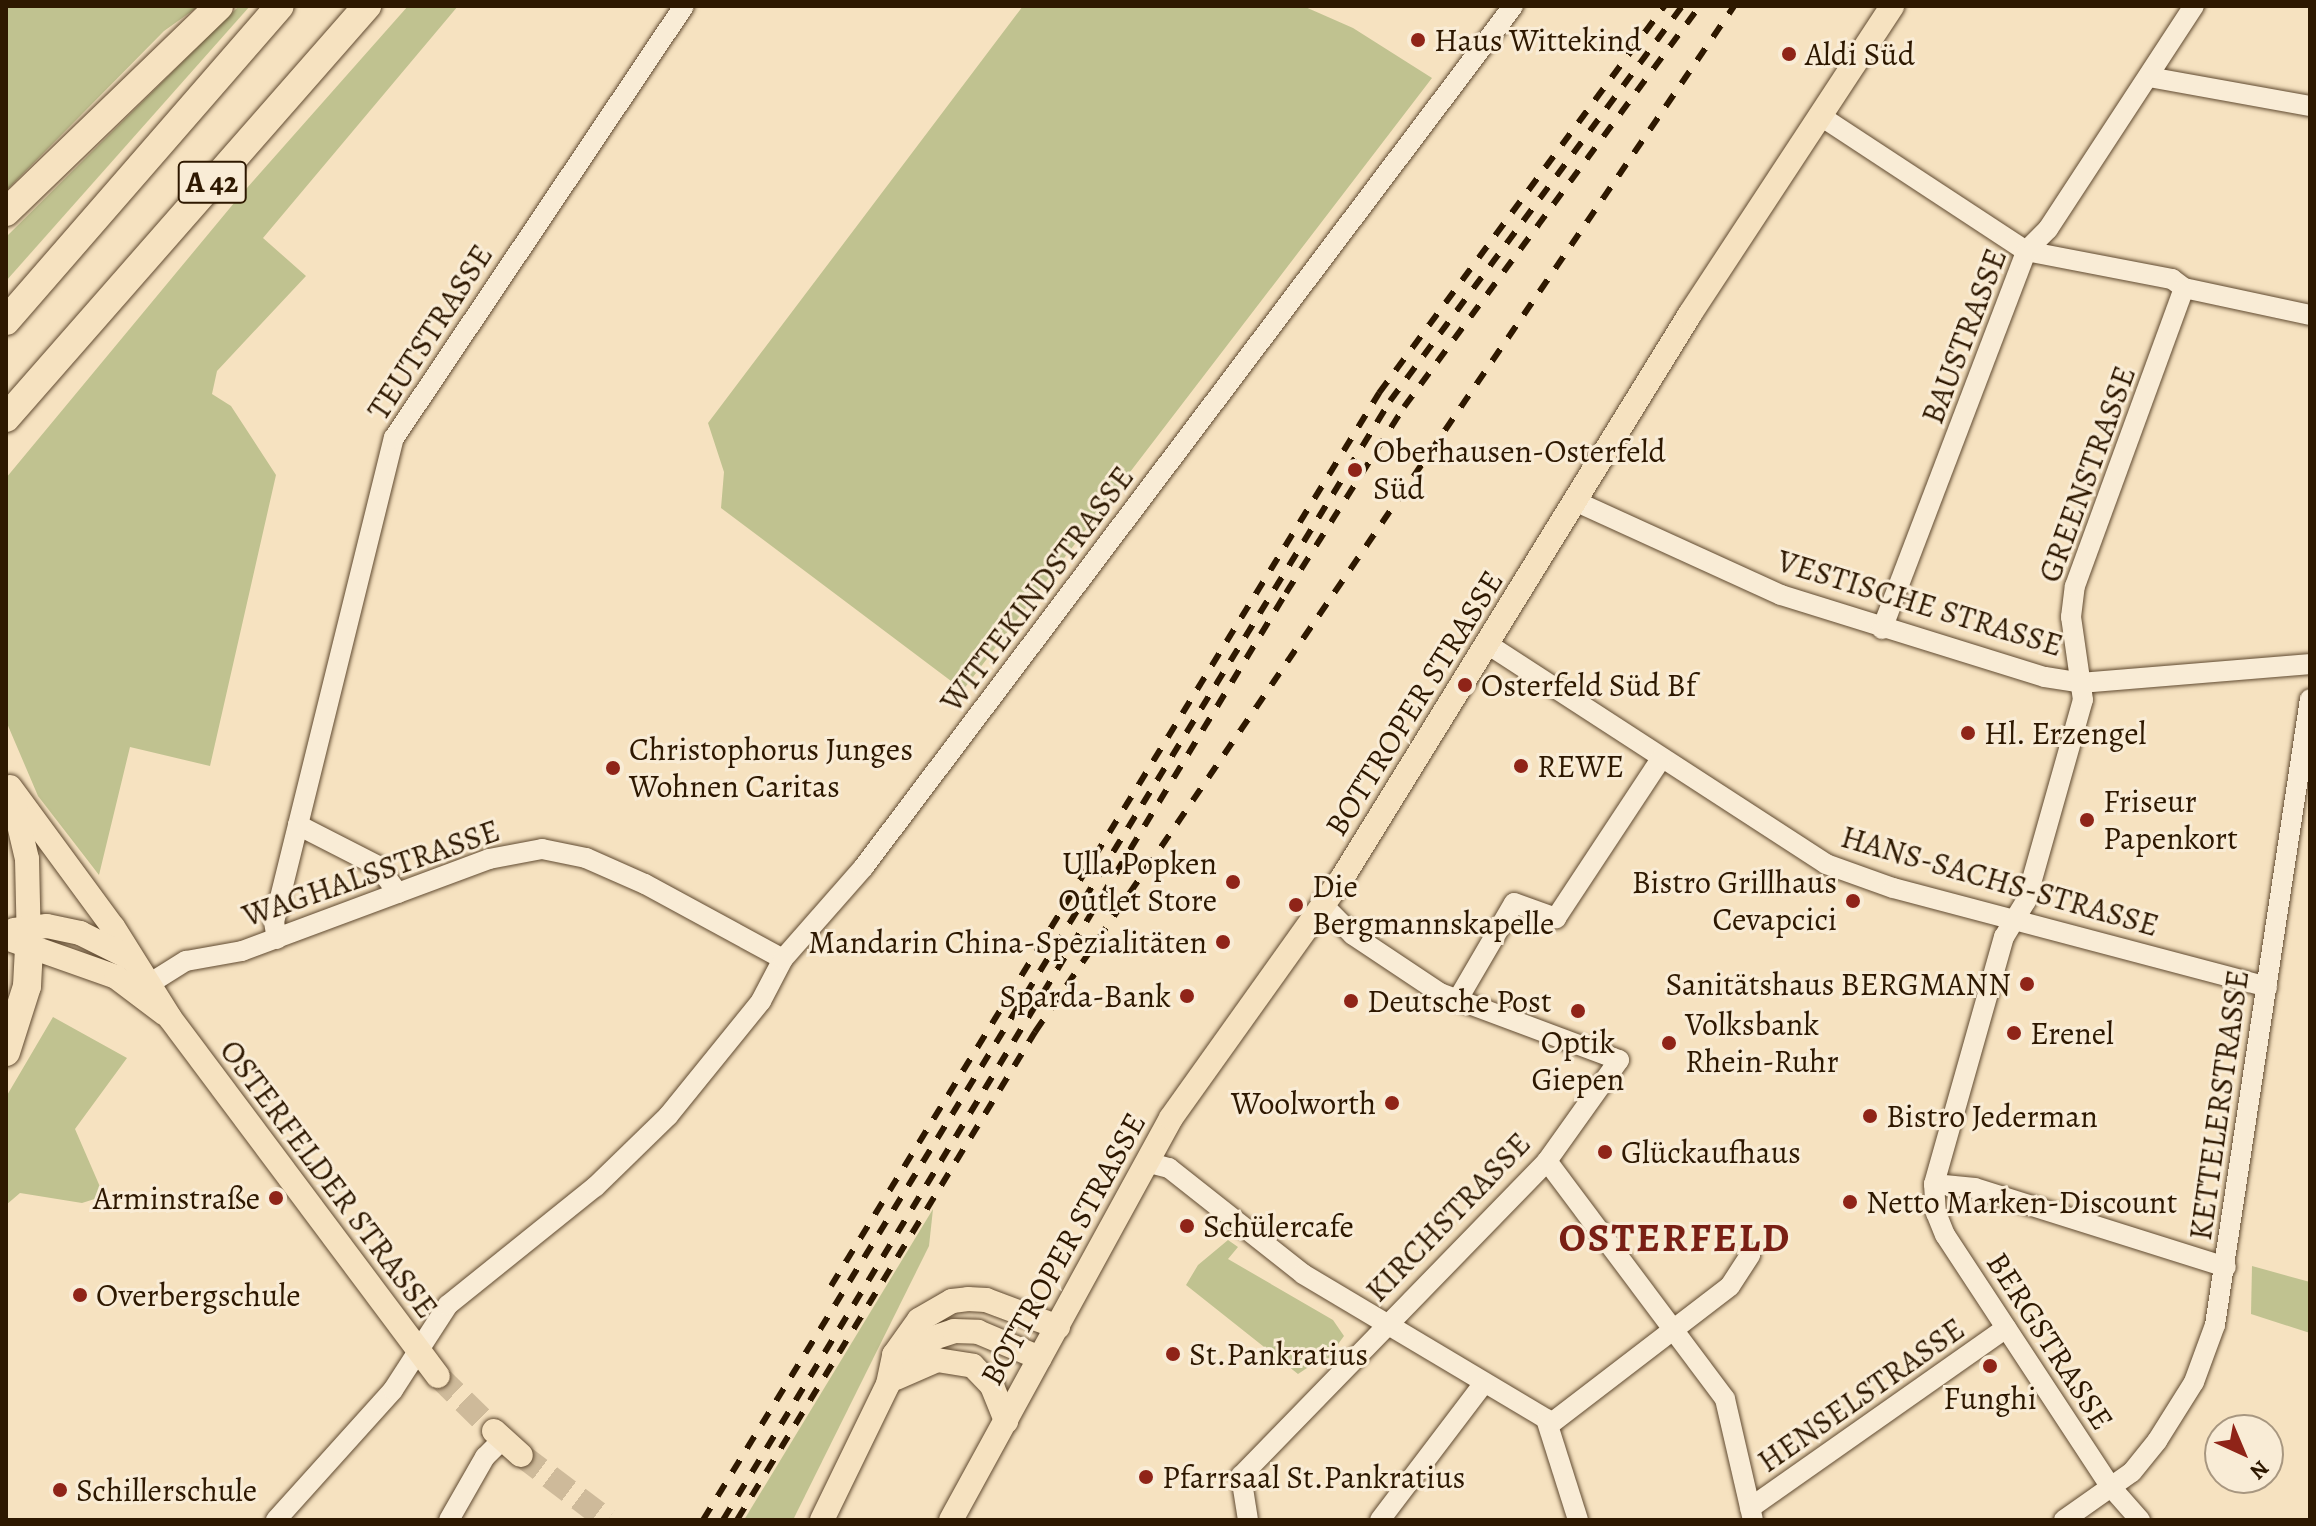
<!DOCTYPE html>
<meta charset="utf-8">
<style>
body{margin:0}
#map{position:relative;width:2316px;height:1526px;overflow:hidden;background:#f6e2c0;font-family:Alegreya,serif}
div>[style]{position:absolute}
.green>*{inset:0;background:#c0c290}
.major-tunnel>*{height:24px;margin-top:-12px;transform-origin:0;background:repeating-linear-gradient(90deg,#ceba9a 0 24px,transparent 0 36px)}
.roads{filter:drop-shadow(0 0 2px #604a30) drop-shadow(0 0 2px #604a30)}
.minor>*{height:20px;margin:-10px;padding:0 10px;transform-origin:10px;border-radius:10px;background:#f9ecd6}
.major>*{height:24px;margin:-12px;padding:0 12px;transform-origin:12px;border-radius:12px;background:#f6e2c0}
.highway>*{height:28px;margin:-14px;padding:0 14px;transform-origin:14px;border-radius:14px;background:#f6e2c0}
.rail>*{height:6px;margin-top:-3px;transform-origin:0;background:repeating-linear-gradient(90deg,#2e1800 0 14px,transparent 0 28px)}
.dots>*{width:22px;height:22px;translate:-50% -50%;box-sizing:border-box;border:4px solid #f9ecd6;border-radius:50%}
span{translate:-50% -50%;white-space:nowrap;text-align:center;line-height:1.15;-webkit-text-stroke:6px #f9ecd6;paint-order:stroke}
.shield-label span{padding:2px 6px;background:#f9ecd6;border:2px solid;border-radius:6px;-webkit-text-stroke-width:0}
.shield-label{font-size:30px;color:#2e1800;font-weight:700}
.poi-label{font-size:32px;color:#2e1800}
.left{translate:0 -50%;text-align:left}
.right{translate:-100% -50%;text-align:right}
.street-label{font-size:32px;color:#2e1800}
.district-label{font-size:40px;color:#7a1f14;font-weight:700;letter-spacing:2px}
.frame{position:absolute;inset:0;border:8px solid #2e1800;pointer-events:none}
.north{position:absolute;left:2204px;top:1414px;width:80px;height:80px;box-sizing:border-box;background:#f9ecd6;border:2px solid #a89780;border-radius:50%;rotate:136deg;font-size:22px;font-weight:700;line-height:32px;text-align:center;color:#2e1800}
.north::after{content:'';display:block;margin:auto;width:28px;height:36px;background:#8f2418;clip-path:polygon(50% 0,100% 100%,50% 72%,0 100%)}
</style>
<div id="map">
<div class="green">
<i style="clip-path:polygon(6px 6px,199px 6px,164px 31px,6px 191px)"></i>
<i style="clip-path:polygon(239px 6px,250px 6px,6px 281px,6px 237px)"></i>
<i style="clip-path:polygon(408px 6px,458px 6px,263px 238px,306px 276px,217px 371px,212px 394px,231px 406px,276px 475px,210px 766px,130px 747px,99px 875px,38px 796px,6px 721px,6px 478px,239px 197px)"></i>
<i style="clip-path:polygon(1023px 6px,1303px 6px,1353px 28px,1432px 78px,963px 690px,721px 508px,724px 472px,708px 423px)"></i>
<i style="clip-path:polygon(53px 1017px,127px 1058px,75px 1129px,104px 1196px,82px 1203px,20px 1193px,6px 1205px,6px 1097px)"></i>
<i style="clip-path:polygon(933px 1209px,929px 1246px,793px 1520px,744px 1520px)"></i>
<i style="clip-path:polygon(1228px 1240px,1238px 1247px,1228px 1259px,1333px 1320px,1344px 1336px,1333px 1351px,1344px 1353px,1341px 1358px,1322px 1358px,1298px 1374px,1186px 1285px,1198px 1265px)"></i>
<i style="clip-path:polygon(2252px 1266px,2310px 1282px,2310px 1333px,2251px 1314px)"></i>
</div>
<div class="major-tunnel">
<i style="left:438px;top:1376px;width:78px;rotate:44.5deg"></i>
<i style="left:521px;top:1455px;width:108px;rotate:37.1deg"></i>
</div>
<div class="roads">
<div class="minor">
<i style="left:2149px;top:77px;width:164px;rotate:10.2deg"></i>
<i style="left:1819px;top:115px;width:248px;rotate:33.3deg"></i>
<i style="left:2026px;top:251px;width:149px;rotate:10.9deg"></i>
<i style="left:2172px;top:279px;width:15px;rotate:37deg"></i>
<i style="left:2184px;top:288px;width:129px;rotate:12.1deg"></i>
<i style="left:1577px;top:502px;width:224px;rotate:24.5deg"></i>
<i style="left:1781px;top:595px;width:276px;rotate:17.3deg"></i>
<i style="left:2045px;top:677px;width:36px;rotate:9deg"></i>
<i style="left:2081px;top:683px;width:230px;rotate:-4.7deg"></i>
<i style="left:1882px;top:629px;width:404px;rotate:-69.1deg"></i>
<i style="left:2026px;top:251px;width:31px;rotate:-45deg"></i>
<i style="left:2048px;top:229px;width:267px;rotate:-56.8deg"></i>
<i style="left:1489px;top:645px;width:402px;rotate:33deg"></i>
<i style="left:1826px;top:864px;width:71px;rotate:19.7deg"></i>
<i style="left:1893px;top:888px;width:387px;rotate:14.8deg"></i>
<i style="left:398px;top:893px;width:34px;rotate:-127deg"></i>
<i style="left:378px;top:866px;width:90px;rotate:-152.9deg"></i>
<i style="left:298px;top:825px;width:399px;rotate:-76.1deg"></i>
<i style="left:394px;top:438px;width:520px;rotate:-56.13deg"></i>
<i style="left:277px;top:939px;width:17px;rotate:-100deg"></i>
<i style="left:274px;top:922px;width:100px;rotate:-76.1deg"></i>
<i style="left:152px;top:982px;width:40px;rotate:-32deg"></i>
<i style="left:186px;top:961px;width:57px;rotate:-10.1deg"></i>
<i style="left:242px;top:951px;width:264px;rotate:-20.4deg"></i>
<i style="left:489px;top:859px;width:54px;rotate:-10.7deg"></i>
<i style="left:542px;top:849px;width:45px;rotate:11.6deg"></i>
<i style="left:586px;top:858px;width:64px;rotate:23.8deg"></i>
<i style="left:645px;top:884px;width:157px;rotate:28.5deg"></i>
<i style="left:1458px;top:999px;width:111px;rotate:-59.7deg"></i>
<i style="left:1514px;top:903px;width:45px;rotate:19.7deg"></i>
<i style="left:1556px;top:918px;width:191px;rotate:-56.6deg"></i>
<i style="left:1547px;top:1161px;width:297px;rotate:53.2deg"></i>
<i style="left:1725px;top:1399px;width:124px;rotate:77deg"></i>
<i style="left:1146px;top:1162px;width:24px;rotate:15deg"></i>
<i style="left:1169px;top:1168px;width:171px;rotate:38.3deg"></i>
<i style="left:1303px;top:1274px;width:283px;rotate:30.8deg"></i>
<i style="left:1546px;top:1419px;width:106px;rotate:72.4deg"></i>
<i style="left:1934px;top:1184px;width:41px;rotate:5.6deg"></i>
<i style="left:1975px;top:1188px;width:263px;rotate:17.5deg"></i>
<i style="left:1549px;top:1425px;width:228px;rotate:-37.5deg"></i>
<i style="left:1730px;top:1286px;width:37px;rotate:-57deg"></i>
<i style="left:1750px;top:1508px;width:313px;rotate:-35.1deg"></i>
<i style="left:276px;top:1520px;width:175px;rotate:-48deg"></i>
<i style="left:393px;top:1390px;width:101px;rotate:-57.1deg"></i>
<i style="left:448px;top:1305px;width:189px;rotate:-38.8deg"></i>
<i style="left:595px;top:1187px;width:102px;rotate:-44.2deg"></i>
<i style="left:668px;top:1116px;width:148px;rotate:-51deg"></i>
<i style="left:761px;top:1001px;width:47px;rotate:-62.4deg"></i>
<i style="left:783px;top:959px;width:121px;rotate:-48.7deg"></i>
<i style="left:863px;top:868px;width:1080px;rotate:-52.98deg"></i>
<i style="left:449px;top:1520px;width:73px;rotate:-60.3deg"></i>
<i style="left:485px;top:1457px;width:25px;rotate:-45deg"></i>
<i style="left:1248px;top:1520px;width:45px;rotate:-99deg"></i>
<i style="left:1241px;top:1476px;width:439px;rotate:-45.8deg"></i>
<i style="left:1547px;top:1161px;width:124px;rotate:-54.5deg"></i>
<i style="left:1619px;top:1060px;width:191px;rotate:-159.5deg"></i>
<i style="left:1440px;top:993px;width:105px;rotate:-146.3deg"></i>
<i style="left:1353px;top:935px;width:42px;rotate:-135deg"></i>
<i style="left:1380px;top:1520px;width:172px;rotate:-52.8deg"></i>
<i style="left:2064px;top:1520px;width:83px;rotate:-35.2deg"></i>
<i style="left:2132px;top:1472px;width:40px;rotate:-51deg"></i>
<i style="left:2157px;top:1441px;width:70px;rotate:-57.9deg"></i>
<i style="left:2194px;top:1382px;width:61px;rotate:-69.8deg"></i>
<i style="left:2215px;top:1325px;width:633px;rotate:-81.37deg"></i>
<i style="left:2140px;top:1520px;width:45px;rotate:-131.4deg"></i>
<i style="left:2110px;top:1486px;width:300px;rotate:-123.3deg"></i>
<i style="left:1945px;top:1235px;width:24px;rotate:-112deg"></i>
<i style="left:1936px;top:1213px;width:29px;rotate:-94deg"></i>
<i style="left:1934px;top:1184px;width:257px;rotate:-74.2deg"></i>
<i style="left:2004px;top:937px;width:42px;rotate:-58.6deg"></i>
<i style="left:2026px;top:901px;width:209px;rotate:-74.2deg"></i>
<i style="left:2083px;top:700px;width:84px;rotate:-98.2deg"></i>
<i style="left:2071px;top:617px;width:31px;rotate:-83deg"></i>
<i style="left:2075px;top:586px;width:317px;rotate:-69.9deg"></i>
</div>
<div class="major">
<i style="left:10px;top:787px;width:174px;rotate:53.7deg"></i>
<i style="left:113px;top:927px;width:107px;rotate:57.9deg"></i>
<i style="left:170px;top:1018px;width:447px;rotate:53.2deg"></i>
<i style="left:13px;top:799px;width:62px;rotate:76.9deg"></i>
<i style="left:27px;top:859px;width:88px;rotate:88.7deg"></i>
<i style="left:14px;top:930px;width:33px;rotate:-7deg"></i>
<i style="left:47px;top:926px;width:34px;rotate:12deg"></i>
<i style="left:80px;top:933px;width:56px;rotate:26.6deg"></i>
<i style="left:6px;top:938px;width:117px;rotate:19.5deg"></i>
<i style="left:116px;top:977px;width:61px;rotate:37.1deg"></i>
<i style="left:897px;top:1368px;width:44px;rotate:-41.3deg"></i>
<i style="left:930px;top:1339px;width:25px;rotate:-18deg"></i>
<i style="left:954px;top:1331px;width:24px;rotate:2deg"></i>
<i style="left:978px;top:1332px;width:67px;rotate:22.8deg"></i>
<i style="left:896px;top:1378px;width:45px;rotate:-23.7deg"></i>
<i style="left:937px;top:1360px;width:36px;rotate:9deg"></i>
<i style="left:973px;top:1366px;width:28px;rotate:46deg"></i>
<i style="left:992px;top:1386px;width:38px;rotate:68deg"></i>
<i style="left:494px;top:1431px;width:36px;rotate:42deg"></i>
<i style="left:822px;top:1520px;width:151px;rotate:-64.1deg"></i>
<i style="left:888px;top:1384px;width:30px;rotate:-78deg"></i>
<i style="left:894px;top:1355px;width:43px;rotate:-54.5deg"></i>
<i style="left:919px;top:1320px;width:38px;rotate:-30deg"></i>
<i style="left:952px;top:1301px;width:16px;rotate:-7deg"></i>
<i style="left:968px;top:1299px;width:18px;rotate:3deg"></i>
<i style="left:986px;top:1300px;width:77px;rotate:20.6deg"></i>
<i style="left:951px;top:1520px;width:458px;rotate:-61.3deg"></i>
<i style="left:1171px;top:1118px;width:292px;rotate:-54.5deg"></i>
<i style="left:1341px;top:880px;width:665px;rotate:-58.34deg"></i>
<i style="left:1690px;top:314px;width:368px;rotate:-56.7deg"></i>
</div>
<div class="highway">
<i style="left:6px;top:212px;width:296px;rotate:-44deg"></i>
<i style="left:6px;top:321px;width:417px;rotate:-49deg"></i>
<i style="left:6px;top:418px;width:548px;rotate:-48.77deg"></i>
<i style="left:6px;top:1052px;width:69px;rotate:-72.3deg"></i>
<i style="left:27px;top:986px;width:39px;rotate:-87deg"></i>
</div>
</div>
<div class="rail">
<i style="left:831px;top:1286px;width:1048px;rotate:-58.46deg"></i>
<i style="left:1379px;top:393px;width:481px;rotate:-53.6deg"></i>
<i style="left:703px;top:1520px;width:1313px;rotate:-58.45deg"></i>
<i style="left:1390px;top:401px;width:491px;rotate:-53.5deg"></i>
<i style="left:723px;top:1520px;width:1085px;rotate:-58.73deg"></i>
<i style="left:1286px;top:593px;width:220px;rotate:-57.6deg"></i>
<i style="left:1404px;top:407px;width:498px;rotate:-53.6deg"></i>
<i style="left:737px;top:1520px;width:572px;rotate:-58.59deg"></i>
<i style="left:1035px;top:1032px;width:1241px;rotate:-55.73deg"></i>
</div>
<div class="dots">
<i style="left:1418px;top:40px;background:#8f2418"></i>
<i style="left:1789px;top:54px;background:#8f2418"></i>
<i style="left:1355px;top:470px;background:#8f2418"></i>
<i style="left:1465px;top:685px;background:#8f2418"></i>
<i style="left:1968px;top:733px;background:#8f2418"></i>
<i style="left:1521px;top:766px;background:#8f2418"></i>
<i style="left:613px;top:768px;background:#8f2418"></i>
<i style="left:2087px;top:820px;background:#8f2418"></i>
<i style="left:1233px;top:882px;background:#8f2418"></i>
<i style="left:1853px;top:901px;background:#8f2418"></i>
<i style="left:1296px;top:905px;background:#8f2418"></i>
<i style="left:1223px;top:942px;background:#8f2418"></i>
<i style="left:2027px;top:984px;background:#8f2418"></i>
<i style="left:1187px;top:996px;background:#8f2418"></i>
<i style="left:1351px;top:1001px;background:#8f2418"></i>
<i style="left:1578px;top:1011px;background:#8f2418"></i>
<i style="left:2014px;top:1033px;background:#8f2418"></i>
<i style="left:1669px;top:1043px;background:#8f2418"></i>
<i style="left:1392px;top:1103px;background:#8f2418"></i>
<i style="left:1870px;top:1116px;background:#8f2418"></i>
<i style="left:1605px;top:1152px;background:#8f2418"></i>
<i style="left:276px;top:1198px;background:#8f2418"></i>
<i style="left:1850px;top:1202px;background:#8f2418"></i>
<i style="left:1187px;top:1226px;background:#8f2418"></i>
<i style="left:80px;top:1295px;background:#8f2418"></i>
<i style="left:1173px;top:1354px;background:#8f2418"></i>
<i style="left:1990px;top:1366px;background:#8f2418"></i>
<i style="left:1146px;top:1477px;background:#8f2418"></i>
<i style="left:60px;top:1490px;background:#8f2418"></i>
</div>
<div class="shield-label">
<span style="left:212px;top:182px">A 42</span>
</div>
<div class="poi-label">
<span class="left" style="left:1434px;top:40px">Haus Wittekind</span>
<span class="left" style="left:1805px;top:54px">Aldi Süd</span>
<span class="left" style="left:1373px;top:470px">Oberhausen-Osterfeld<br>Süd</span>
<span class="left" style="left:1481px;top:685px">Osterfeld Süd Bf</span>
<span class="left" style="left:1984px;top:733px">Hl. Erzengel</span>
<span class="left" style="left:629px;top:768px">Christophorus Junges<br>Wohnen Caritas</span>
<span class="left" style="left:1537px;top:766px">REWE</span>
<span class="left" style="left:2103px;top:820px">Friseur<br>Papenkort</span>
<span class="right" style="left:1217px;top:882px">Ulla Popken<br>Outlet Store</span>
<span class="right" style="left:1837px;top:901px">Bistro Grillhaus<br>Cevapcici</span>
<span class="left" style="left:1312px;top:905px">Die<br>Bergmannskapelle</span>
<span class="right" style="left:1207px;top:942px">Mandarin China-Spezialitäten</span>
<span class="right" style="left:2011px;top:984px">Sanitätshaus BERGMANN</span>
<span class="right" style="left:1171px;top:996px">Sparda-Bank</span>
<span class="left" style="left:1367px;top:1001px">Deutsche Post</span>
<span class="left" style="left:1685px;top:1043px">Volksbank<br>Rhein-Ruhr</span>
<span class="left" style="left:2030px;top:1033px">Erenel</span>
<span style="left:1578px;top:1061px">Optik<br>Giepen</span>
<span class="right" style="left:1376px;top:1103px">Woolworth</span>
<span class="left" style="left:1886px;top:1116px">Bistro Jederman</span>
<span class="left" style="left:1621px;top:1152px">Glückaufhaus</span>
<span class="right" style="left:260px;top:1198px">Arminstraße</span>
<span class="left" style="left:1866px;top:1202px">Netto Marken-Discount</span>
<span class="left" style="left:1203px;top:1226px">Schülercafe</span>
<span class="left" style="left:96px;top:1295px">Overbergschule</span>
<span class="left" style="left:1189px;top:1354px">St.Pankratius</span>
<span style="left:1990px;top:1398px">Funghi</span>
<span class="left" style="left:1162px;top:1477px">Pfarrsaal St.Pankratius</span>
<span class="left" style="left:76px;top:1490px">Schillerschule</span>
</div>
<div class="street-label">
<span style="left:430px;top:332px;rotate:-57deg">TEUTSTRASSE</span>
<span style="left:1964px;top:336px;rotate:-69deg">BAUSTRASSE</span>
<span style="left:2087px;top:474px;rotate:-70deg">GREENSTRASSE</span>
<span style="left:1037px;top:589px;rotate:-53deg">WITTEKINDSTRASSE</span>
<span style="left:1920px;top:603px;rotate:17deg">VESTISCHE STRASSE</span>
<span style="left:1414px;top:703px;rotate:-58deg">BOTTROPER STRASSE</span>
<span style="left:371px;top:873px;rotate:-19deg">WAGHALSSTRASSE</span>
<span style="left:2000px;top:881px;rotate:16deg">HANS-SACHS-STRASSE</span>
<span style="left:2219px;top:1105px;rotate:-82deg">KETTELERSTRASSE</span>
<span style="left:329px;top:1179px;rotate:53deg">OSTERFELDER STRASSE</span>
<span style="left:1448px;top:1217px;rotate:-46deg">KIRCHSTRASSE</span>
<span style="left:1063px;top:1249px;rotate:-61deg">BOTTROPER STRASSE</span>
<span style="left:2050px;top:1341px;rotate:57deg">BERGSTRASSE</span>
<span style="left:1861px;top:1395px;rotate:-35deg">HENSELSTRASSE</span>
</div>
<div class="district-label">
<span style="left:1675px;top:1238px">OSTERFELD</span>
</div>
<div class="frame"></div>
<div class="north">N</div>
</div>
